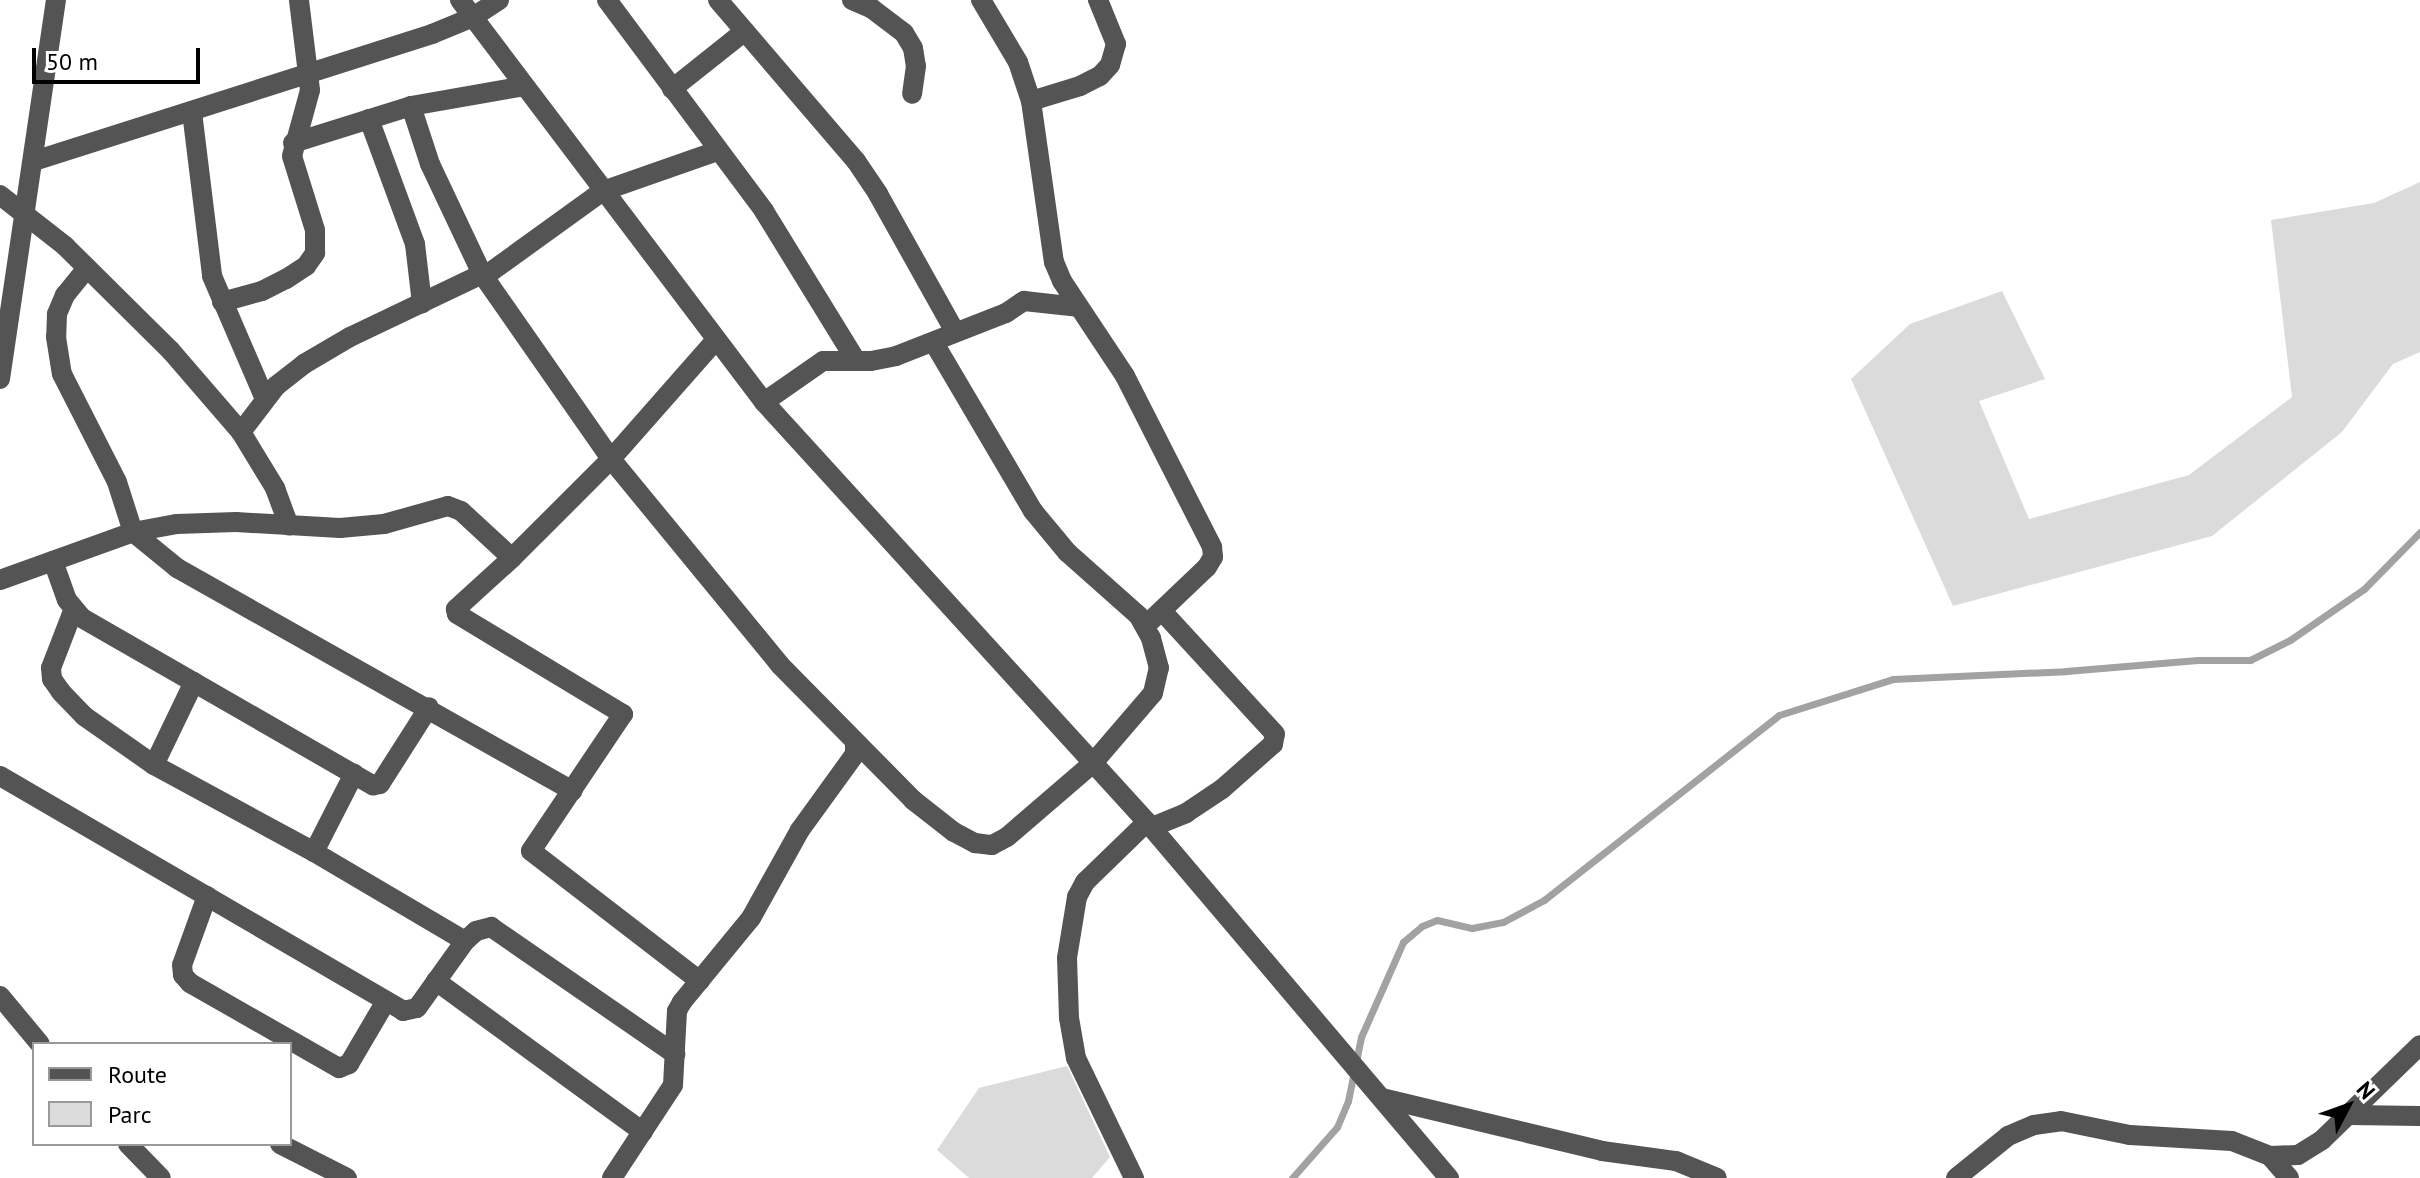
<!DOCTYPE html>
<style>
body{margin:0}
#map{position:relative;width:2420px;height:1178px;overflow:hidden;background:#fff;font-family:"PT Sans",sans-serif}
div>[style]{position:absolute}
.green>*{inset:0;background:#dbdbdb}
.stream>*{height:7px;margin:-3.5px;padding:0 3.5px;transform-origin:3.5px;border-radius:3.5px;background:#a2a2a2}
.minor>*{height:20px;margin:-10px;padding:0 10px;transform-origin:10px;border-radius:10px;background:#545454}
span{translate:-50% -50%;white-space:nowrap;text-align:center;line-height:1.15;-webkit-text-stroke:6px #fff;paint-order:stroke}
.legend{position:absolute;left:32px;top:1042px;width:260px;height:104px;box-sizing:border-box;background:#fff;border:2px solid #999;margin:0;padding:10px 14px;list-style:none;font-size:24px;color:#000}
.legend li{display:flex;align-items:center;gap:16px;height:40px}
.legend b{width:40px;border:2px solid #999}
.north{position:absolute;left:2308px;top:1066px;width:80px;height:80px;-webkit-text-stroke:6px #fff;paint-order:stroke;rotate:49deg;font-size:22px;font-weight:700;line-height:32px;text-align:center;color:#000}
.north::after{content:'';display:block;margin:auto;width:28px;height:36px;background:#000;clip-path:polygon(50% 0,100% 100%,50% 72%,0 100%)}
.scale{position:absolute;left:32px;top:48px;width:168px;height:36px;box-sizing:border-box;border:4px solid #000;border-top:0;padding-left:10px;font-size:24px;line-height:28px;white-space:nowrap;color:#000;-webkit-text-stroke:6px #fff;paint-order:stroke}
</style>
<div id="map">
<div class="green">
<i style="clip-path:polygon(2420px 182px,2420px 352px,2393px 364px,2342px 432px,2212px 536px,1953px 606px,1851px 379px,1910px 324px,2002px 291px,2045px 379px,1979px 401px,2029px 519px,2189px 475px,2292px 397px,2271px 220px,2374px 203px)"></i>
<i style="clip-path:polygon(1067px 1066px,1110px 1157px,1092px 1178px,969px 1178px,937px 1150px,979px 1088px)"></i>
</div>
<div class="stream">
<i style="left:1292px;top:1178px;width:68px;rotate:-48.6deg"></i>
<i style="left:1337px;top:1127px;width:28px;rotate:-67deg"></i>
<i style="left:1348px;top:1101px;width:65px;rotate:-78.5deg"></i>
<i style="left:1361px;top:1037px;width:104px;rotate:-66.1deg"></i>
<i style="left:1403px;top:942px;width:25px;rotate:-40deg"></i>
<i style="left:1422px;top:926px;width:16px;rotate:-22deg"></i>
<i style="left:1437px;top:920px;width:36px;rotate:13deg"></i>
<i style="left:1472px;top:928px;width:32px;rotate:-11deg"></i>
<i style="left:1503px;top:922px;width:47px;rotate:-28.2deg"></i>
<i style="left:1544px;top:900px;width:299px;rotate:-38.2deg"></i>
<i style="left:1779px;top:715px;width:120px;rotate:-17.5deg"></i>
<i style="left:1893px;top:679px;width:173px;rotate:-2.6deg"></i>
<i style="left:2066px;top:671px;width:132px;rotate:-4.8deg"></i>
<i style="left:2198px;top:660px;width:52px"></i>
<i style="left:2250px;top:660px;width:45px;rotate:-26.6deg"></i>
<i style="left:2290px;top:640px;width:90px;rotate:-34.6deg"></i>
<i style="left:2364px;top:589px;width:80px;rotate:-45.5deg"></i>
</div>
<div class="minor">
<i style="left:460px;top:0;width:504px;rotate:52.9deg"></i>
<i style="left:764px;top:402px;width:568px;rotate:47.64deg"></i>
<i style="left:1147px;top:822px;width:467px;rotate:49.7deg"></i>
<i style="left:607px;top:0;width:263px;rotate:53.3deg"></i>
<i style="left:764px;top:211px;width:174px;rotate:58.4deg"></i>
<i style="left:718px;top:0;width:212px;rotate:49.4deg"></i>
<i style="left:856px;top:161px;width:40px;rotate:56deg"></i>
<i style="left:878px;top:194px;width:158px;rotate:60.8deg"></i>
<i style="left:852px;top:0;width:21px;rotate:23deg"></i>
<i style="left:871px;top:8px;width:41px;rotate:37.1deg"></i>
<i style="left:904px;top:33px;width:17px;rotate:59deg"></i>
<i style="left:913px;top:48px;width:18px;rotate:81deg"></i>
<i style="left:916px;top:66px;width:28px;rotate:98deg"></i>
<i style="left:981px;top:0;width:72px;rotate:59.2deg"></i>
<i style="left:1018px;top:62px;width:41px;rotate:71.6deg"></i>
<i style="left:1031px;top:101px;width:163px;rotate:81.9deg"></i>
<i style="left:1054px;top:262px;width:21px;rotate:67deg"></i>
<i style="left:1062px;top:281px;width:114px;rotate:56.4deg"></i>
<i style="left:1125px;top:376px;width:192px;rotate:63deg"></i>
<i style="left:1212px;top:547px;width:10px;rotate:84deg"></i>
<i style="left:1213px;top:557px;width:12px;rotate:121deg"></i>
<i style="left:1207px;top:567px;width:84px;rotate:136.4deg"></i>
<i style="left:672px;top:89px;width:93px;rotate:-38.5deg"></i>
<i style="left:1031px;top:101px;width:51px;rotate:-17deg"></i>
<i style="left:1080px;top:86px;width:22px;rotate:-27deg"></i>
<i style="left:1100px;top:76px;width:15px;rotate:-48deg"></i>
<i style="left:1110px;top:65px;width:22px;rotate:-74deg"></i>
<i style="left:1116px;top:44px;width:48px;rotate:-112.2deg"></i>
<i style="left:411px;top:106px;width:61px;rotate:71.9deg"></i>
<i style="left:430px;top:164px;width:122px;rotate:64.7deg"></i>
<i style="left:192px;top:112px;width:165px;rotate:83deg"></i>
<i style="left:212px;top:276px;width:134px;rotate:66.7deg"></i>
<i style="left:369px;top:119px;width:133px;rotate:69.8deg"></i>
<i style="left:415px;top:244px;width:60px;rotate:83.3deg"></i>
<i style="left:293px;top:143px;width:124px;rotate:-17.4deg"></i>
<i style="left:411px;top:106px;width:115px;rotate:-10deg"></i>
<i style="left:34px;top:161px;width:418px;rotate:-17.7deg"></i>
<i style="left:432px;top:34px;width:44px;rotate:-22.5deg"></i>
<i style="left:473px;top:17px;width:31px;rotate:-33deg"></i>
<i style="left:0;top:195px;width:83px;rotate:38.1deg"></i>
<i style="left:65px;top:246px;width:149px;rotate:44.7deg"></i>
<i style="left:171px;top:351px;width:107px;rotate:49.2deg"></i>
<i style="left:241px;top:432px;width:66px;rotate:58.7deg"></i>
<i style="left:275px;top:488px;width:40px;rotate:69.8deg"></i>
<i style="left:87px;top:268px;width:35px;rotate:129deg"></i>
<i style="left:65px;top:295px;width:21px;rotate:113deg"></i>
<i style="left:57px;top:314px;width:23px;rotate:92deg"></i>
<i style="left:56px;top:337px;width:37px;rotate:81deg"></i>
<i style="left:62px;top:374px;width:121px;rotate:63deg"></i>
<i style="left:117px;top:482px;width:52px;rotate:72.3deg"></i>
<i style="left:133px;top:532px;width:57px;rotate:39.3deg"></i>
<i style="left:177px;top:568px;width:454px;rotate:29.4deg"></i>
<i style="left:485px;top:276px;width:145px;rotate:-35.8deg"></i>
<i style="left:603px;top:191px;width:121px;rotate:-19.3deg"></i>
<i style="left:222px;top:302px;width:41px;rotate:-15.4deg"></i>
<i style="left:262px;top:291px;width:27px;rotate:-27deg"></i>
<i style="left:286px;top:279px;width:24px;rotate:-33deg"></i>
<i style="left:306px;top:266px;width:16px;rotate:-55deg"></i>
<i style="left:315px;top:253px;width:23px;rotate:-90deg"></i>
<i style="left:315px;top:230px;width:77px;rotate:-107.3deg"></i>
<i style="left:292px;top:156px;width:68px;rotate:-74.7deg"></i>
<i style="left:310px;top:90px;width:91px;rotate:-97deg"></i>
<i style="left:0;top:379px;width:383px;rotate:-81.6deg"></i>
<i style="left:764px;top:402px;width:72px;rotate:-34.8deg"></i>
<i style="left:823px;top:361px;width:48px"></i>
<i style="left:871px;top:361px;width:25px;rotate:-11deg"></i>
<i style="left:896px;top:356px;width:118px;rotate:-21.4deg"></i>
<i style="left:1006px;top:313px;width:22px;rotate:-34deg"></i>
<i style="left:1024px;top:301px;width:54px;rotate:6.3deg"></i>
<i style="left:241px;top:432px;width:58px;rotate:-52.7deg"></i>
<i style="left:276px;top:386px;width:36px;rotate:-38deg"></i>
<i style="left:304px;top:364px;width:53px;rotate:-30.4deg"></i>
<i style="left:350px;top:337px;width:146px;rotate:-25.5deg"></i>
<i style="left:482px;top:274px;width:226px;rotate:55.1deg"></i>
<i style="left:611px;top:459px;width:266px;rotate:50.6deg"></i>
<i style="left:780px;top:665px;width:190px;rotate:45.4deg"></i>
<i style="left:913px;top:800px;width:52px;rotate:38deg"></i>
<i style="left:954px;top:832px;width:24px;rotate:28deg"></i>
<i style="left:975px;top:843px;width:17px;rotate:7deg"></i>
<i style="left:992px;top:845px;width:17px;rotate:-28deg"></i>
<i style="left:1007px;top:837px;width:113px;rotate:-40.7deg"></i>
<i style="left:1093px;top:763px;width:92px;rotate:-49.4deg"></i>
<i style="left:1153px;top:693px;width:26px;rotate:-77deg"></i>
<i style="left:1159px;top:668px;width:31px;rotate:-105deg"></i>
<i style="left:1151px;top:638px;width:25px;rotate:-119deg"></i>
<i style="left:1139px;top:616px;width:96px;rotate:-138.4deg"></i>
<i style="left:1067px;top:552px;width:53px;rotate:-129.7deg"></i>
<i style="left:1033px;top:511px;width:195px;rotate:-120.5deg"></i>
<i style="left:512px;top:558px;width:76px;rotate:137.7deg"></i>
<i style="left:456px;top:609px;width:5px;rotate:79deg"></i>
<i style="left:457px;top:614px;width:194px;rotate:31.1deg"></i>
<i style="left:623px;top:714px;width:165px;rotate:123.9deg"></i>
<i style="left:531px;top:851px;width:213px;rotate:37.6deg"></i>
<i style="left:53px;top:561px;width:41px;rotate:70.3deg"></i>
<i style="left:67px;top:600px;width:23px;rotate:50deg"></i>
<i style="left:82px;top:618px;width:336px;rotate:29.9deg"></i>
<i style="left:373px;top:785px;width:7px;rotate:-8deg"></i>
<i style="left:380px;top:784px;width:91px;rotate:-57.5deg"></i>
<i style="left:0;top:580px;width:141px;rotate:-19.8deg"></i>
<i style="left:133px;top:532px;width:45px;rotate:-10.3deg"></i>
<i style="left:177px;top:524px;width:59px;rotate:-1.9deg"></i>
<i style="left:236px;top:522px;width:104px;rotate:3.3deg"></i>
<i style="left:340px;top:528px;width:44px;rotate:-5.2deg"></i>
<i style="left:384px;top:524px;width:66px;rotate:-15.7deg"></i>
<i style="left:448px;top:506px;width:14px;rotate:21deg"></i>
<i style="left:461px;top:511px;width:69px;rotate:42.7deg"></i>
<i style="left:512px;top:558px;width:140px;rotate:-45deg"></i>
<i style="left:611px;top:459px;width:157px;rotate:-48.6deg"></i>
<i style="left:73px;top:611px;width:61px;rotate:111.1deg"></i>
<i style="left:51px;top:668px;width:11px;rotate:85deg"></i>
<i style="left:52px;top:679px;width:16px;rotate:55deg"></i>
<i style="left:61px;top:692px;width:33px;rotate:46deg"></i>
<i style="left:84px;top:716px;width:85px;rotate:35deg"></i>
<i style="left:154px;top:765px;width:182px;rotate:28.5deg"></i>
<i style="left:314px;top:852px;width:175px;rotate:30.5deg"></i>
<i style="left:154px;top:765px;width:92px;rotate:-64.3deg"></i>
<i style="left:0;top:776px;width:467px;rotate:30.2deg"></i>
<i style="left:403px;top:1011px;width:14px;rotate:-12deg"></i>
<i style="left:417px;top:1008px;width:82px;rotate:-54.4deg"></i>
<i style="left:465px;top:941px;width:15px;rotate:-42deg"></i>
<i style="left:476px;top:931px;width:16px;rotate:-15deg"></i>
<i style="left:491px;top:927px;width:224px;rotate:34.6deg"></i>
<i style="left:1152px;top:827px;width:37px;rotate:-22deg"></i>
<i style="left:1186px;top:813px;width:43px;rotate:-33.7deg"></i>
<i style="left:1222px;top:789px;width:68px;rotate:-41.4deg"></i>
<i style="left:1273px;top:744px;width:10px;rotate:-79deg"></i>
<i style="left:1275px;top:734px;width:166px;rotate:-132.6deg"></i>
<i style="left:314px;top:852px;width:88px;rotate:-62.9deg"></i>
<i style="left:207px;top:896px;width:73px;rotate:109.9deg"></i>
<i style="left:182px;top:965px;width:10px;rotate:84deg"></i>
<i style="left:183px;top:975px;width:11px;rotate:49deg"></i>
<i style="left:190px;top:983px;width:172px;rotate:29.7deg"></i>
<i style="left:339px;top:1068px;width:11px;rotate:-22deg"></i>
<i style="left:349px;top:1064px;width:73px;rotate:-59.6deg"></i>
<i style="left:436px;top:981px;width:256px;rotate:36.1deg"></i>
<i style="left:0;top:996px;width:62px;rotate:50.2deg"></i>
<i style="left:1382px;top:1098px;width:226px;rotate:13.5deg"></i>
<i style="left:1602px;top:1151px;width:75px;rotate:7.7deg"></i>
<i style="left:1676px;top:1161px;width:44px;rotate:22.5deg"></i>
<i style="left:2349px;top:1115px;width:71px;rotate:0.8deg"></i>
<i style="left:128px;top:1144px;width:47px;rotate:45.9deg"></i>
<i style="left:280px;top:1144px;width:75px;rotate:26.9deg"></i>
<i style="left:2270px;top:1156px;width:29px;rotate:49deg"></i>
<i style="left:612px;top:1178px;width:111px;rotate:-56.7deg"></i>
<i style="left:673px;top:1085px;width:74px;rotate:-86.9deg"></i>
<i style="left:677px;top:1011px;width:10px;rotate:-61deg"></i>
<i style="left:682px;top:1002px;width:109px;rotate:-50.6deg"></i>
<i style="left:751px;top:918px;width:101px;rotate:-60.9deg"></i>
<i style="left:800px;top:830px;width:94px;rotate:-54.1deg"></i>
<i style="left:855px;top:754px;width:9px;rotate:-90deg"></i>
<i style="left:1134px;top:1178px;width:133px;rotate:-115.8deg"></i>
<i style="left:1076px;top:1058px;width:41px;rotate:-99.9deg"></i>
<i style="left:1069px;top:1018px;width:60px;rotate:-91.9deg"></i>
<i style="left:1067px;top:958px;width:62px;rotate:-80.7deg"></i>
<i style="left:1077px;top:897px;width:17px;rotate:-62deg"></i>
<i style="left:1085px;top:882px;width:86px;rotate:-44.1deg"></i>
<i style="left:1956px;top:1178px;width:67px;rotate:-38.9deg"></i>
<i style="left:2008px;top:1136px;width:28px;rotate:-23deg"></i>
<i style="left:2034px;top:1125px;width:27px;rotate:-8deg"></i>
<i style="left:2061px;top:1121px;width:70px;rotate:11.5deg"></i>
<i style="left:2130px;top:1135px;width:102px;rotate:3.4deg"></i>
<i style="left:2232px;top:1141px;width:41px;rotate:21.5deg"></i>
<i style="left:2270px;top:1156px;width:28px;rotate:-2deg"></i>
<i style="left:2298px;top:1155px;width:28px;rotate:-32deg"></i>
<i style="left:2322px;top:1140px;width:136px;rotate:-44.1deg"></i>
</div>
<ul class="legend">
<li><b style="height:10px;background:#545454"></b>Route</li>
<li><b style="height:22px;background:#dbdbdb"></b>Parc</li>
</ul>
<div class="north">N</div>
<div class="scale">50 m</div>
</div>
